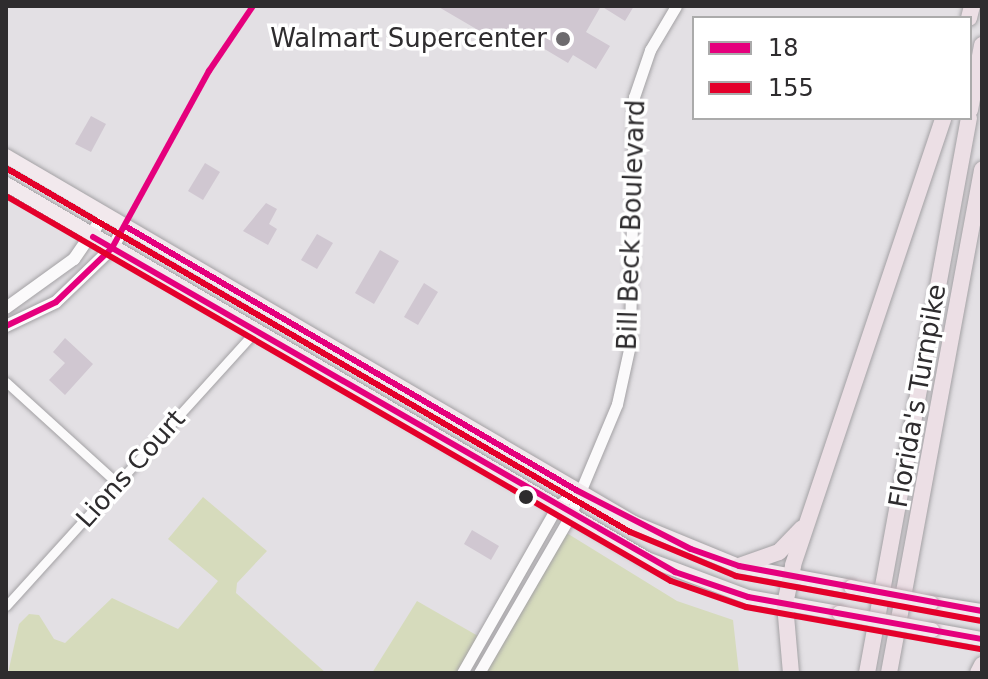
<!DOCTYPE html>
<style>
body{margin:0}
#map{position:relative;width:988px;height:679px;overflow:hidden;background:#e3e0e4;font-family:"DejaVu Sans",sans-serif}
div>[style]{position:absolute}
.green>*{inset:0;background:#d6dbbc}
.building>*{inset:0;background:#d0c7d1}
.roads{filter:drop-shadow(0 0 2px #a3a1a4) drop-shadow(0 0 2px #a3a1a4)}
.minor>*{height:9px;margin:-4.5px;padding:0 4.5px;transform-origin:4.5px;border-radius:4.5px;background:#fbfafb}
.tertiary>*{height:11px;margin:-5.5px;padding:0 5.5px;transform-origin:5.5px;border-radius:5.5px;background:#fbfafb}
.secondary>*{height:12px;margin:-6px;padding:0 6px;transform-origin:6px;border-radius:6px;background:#fbfafb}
.primary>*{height:14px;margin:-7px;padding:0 7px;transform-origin:7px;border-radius:7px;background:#f2e9ed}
.motorway>*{height:16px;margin:-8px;padding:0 8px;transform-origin:8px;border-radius:8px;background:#ecdfe5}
.bridges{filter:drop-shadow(0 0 2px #bbabb2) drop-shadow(0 0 2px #bbabb2)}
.primary-bridge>*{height:14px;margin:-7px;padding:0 7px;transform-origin:7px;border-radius:7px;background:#f2e9ed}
.bus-1>*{height:6px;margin:-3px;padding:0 3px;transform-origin:3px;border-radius:3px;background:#e5007d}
.bus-2>*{height:6px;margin:-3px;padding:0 3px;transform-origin:3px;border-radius:3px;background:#e4002b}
.dots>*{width:22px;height:22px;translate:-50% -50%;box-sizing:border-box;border:4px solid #fff;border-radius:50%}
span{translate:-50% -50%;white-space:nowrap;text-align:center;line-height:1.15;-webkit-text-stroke:7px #fff;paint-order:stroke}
.poi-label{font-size:26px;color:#2e2c2e}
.right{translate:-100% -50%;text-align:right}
.street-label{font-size:26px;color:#2e2c2e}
.frame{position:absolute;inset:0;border:8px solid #2e2c2e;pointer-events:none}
.legend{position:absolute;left:692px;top:16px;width:280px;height:104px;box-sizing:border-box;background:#fff;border:2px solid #ababab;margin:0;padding:10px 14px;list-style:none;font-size:24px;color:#2e2c2e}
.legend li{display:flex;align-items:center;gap:16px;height:40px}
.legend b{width:40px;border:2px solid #ababab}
</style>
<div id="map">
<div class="green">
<i style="clip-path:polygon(203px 497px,267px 551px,237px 583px,236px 593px,326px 673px,8px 673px,19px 624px,29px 614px,39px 615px,54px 639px,65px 643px,112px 598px,178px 629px,218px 581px,168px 539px)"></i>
<i style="clip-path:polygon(565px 532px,677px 601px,733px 620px,739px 673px,484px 673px)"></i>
<i style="clip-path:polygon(417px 601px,478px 636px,457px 673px,372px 673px)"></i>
</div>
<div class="building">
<i style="clip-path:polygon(437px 6px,634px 6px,625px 21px,601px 6px,586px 32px,610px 46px,596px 69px,573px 55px,568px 63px,516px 32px,507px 47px)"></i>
<i style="clip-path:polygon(91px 116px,106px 124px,91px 152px,75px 144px)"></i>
<i style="clip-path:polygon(205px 163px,220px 172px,203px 200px,188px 191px)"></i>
<i style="clip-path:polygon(266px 203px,277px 209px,269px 224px,277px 229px,268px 245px,243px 231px)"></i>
<i style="clip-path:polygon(317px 234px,333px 243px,317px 269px,301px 260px)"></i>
<i style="clip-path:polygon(380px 250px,399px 261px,374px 304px,355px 293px)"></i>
<i style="clip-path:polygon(424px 283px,438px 292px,418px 325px,404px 317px)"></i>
<i style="clip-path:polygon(65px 338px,93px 364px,65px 395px,49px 380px,65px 363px,53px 352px)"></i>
<i style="clip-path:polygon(472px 530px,499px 546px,491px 560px,464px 544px)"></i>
</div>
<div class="roads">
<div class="minor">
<i style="left:6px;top:382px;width:150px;rotate:42.3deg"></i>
<i style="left:6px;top:606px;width:371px;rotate:-47.8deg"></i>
</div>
<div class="tertiary">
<i style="left:462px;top:673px;width:190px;rotate:-60.3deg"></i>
<i style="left:556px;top:508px;width:25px;rotate:-42deg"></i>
<i style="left:479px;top:673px;width:181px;rotate:-59.9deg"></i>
<i style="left:570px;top:516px;width:121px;rotate:-67.2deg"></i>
<i style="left:617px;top:404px;width:60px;rotate:-77.6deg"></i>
<i style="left:630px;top:345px;width:248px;rotate:-89.1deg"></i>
<i style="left:634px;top:97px;width:50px;rotate:-71.2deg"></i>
<i style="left:650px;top:50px;width:51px;rotate:-59.4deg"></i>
</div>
<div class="secondary">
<i style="left:6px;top:308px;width:84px;rotate:-35.8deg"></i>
<i style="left:74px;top:259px;width:55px;rotate:-55.4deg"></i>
<i style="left:6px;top:326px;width:55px;rotate:-25.6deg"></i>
<i style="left:56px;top:302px;width:78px;rotate:-44deg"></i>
<i style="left:112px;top:248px;width:26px;rotate:-59deg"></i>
</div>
<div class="primary">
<i style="left:6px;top:156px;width:727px;rotate:30.3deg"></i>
<i style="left:634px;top:523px;width:113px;rotate:22.3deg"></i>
<i style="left:739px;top:566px;width:114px;rotate:10.6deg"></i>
<i style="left:6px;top:184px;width:743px;rotate:30.33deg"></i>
<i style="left:647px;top:559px;width:108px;rotate:20.6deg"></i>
<i style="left:748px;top:597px;width:92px;rotate:10deg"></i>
<i style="left:931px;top:603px;width:52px;rotate:8.9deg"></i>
<i style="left:932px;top:630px;width:51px;rotate:10.2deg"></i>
</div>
<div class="motorway">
<i style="left:969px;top:18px;width:12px;rotate:-76deg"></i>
<i style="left:970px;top:110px;width:66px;rotate:-79.5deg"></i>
<i style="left:739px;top:566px;width:42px;rotate:-19.3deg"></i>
<i style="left:779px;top:552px;width:33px;rotate:-46deg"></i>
<i style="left:791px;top:673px;width:69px;rotate:-95deg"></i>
<i style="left:785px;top:604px;width:40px;rotate:-78deg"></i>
<i style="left:793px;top:565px;width:471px;rotate:-71.4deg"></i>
<i style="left:867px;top:673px;width:564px;rotate:-79.59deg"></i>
<i style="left:889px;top:673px;width:512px;rotate:-79.52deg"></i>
<i style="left:978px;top:673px;width:9px;rotate:-63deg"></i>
</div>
</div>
<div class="bridges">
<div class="primary-bridge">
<i style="left:851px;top:587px;width:82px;rotate:11.3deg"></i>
<i style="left:839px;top:613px;width:95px;rotate:10.4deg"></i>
</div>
</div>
<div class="bus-1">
<i style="left:125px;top:226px;width:523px;rotate:30.34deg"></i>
<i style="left:576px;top:490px;width:129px;rotate:27.2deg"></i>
<i style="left:691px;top:549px;width:51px;rotate:19.5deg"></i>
<i style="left:739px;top:566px;width:247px;rotate:10.5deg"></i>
<i style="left:93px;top:237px;width:672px;rotate:29.92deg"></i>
<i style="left:675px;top:572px;width:77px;rotate:18.9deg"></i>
<i style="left:748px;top:597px;width:238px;rotate:10.2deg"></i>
<i style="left:6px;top:326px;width:55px;rotate:-25.6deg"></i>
<i style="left:56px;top:302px;width:78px;rotate:-44deg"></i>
<i style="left:112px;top:248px;width:202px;rotate:-61.3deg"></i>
<i style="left:209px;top:71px;width:78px;rotate:-55.9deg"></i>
</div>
<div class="bus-2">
<i style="left:6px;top:168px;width:722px;rotate:30.26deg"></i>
<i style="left:630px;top:532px;width:115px;rotate:22.5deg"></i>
<i style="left:736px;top:576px;width:248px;rotate:10.4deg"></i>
<i style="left:6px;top:196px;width:768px;rotate:30.07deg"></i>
<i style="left:671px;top:581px;width:79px;rotate:19.1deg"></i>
<i style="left:746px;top:607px;width:238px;rotate:10.2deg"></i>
</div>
<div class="dots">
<i style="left:563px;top:39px;background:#6d6b6e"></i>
<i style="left:526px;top:497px;background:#2e2c2e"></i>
</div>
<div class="poi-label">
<span class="right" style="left:547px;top:39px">Walmart Supercenter</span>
</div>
<div class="street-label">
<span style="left:632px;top:225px;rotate:-88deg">Bill Beck Boulevard</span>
<span style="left:918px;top:396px;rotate:-80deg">Florida's Turnpike</span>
<span style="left:131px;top:469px;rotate:-48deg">Lions Court</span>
</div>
<div class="frame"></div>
<ul class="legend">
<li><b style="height:10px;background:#e5007d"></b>18</li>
<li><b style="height:10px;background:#e4002b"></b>155</li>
</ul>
</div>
